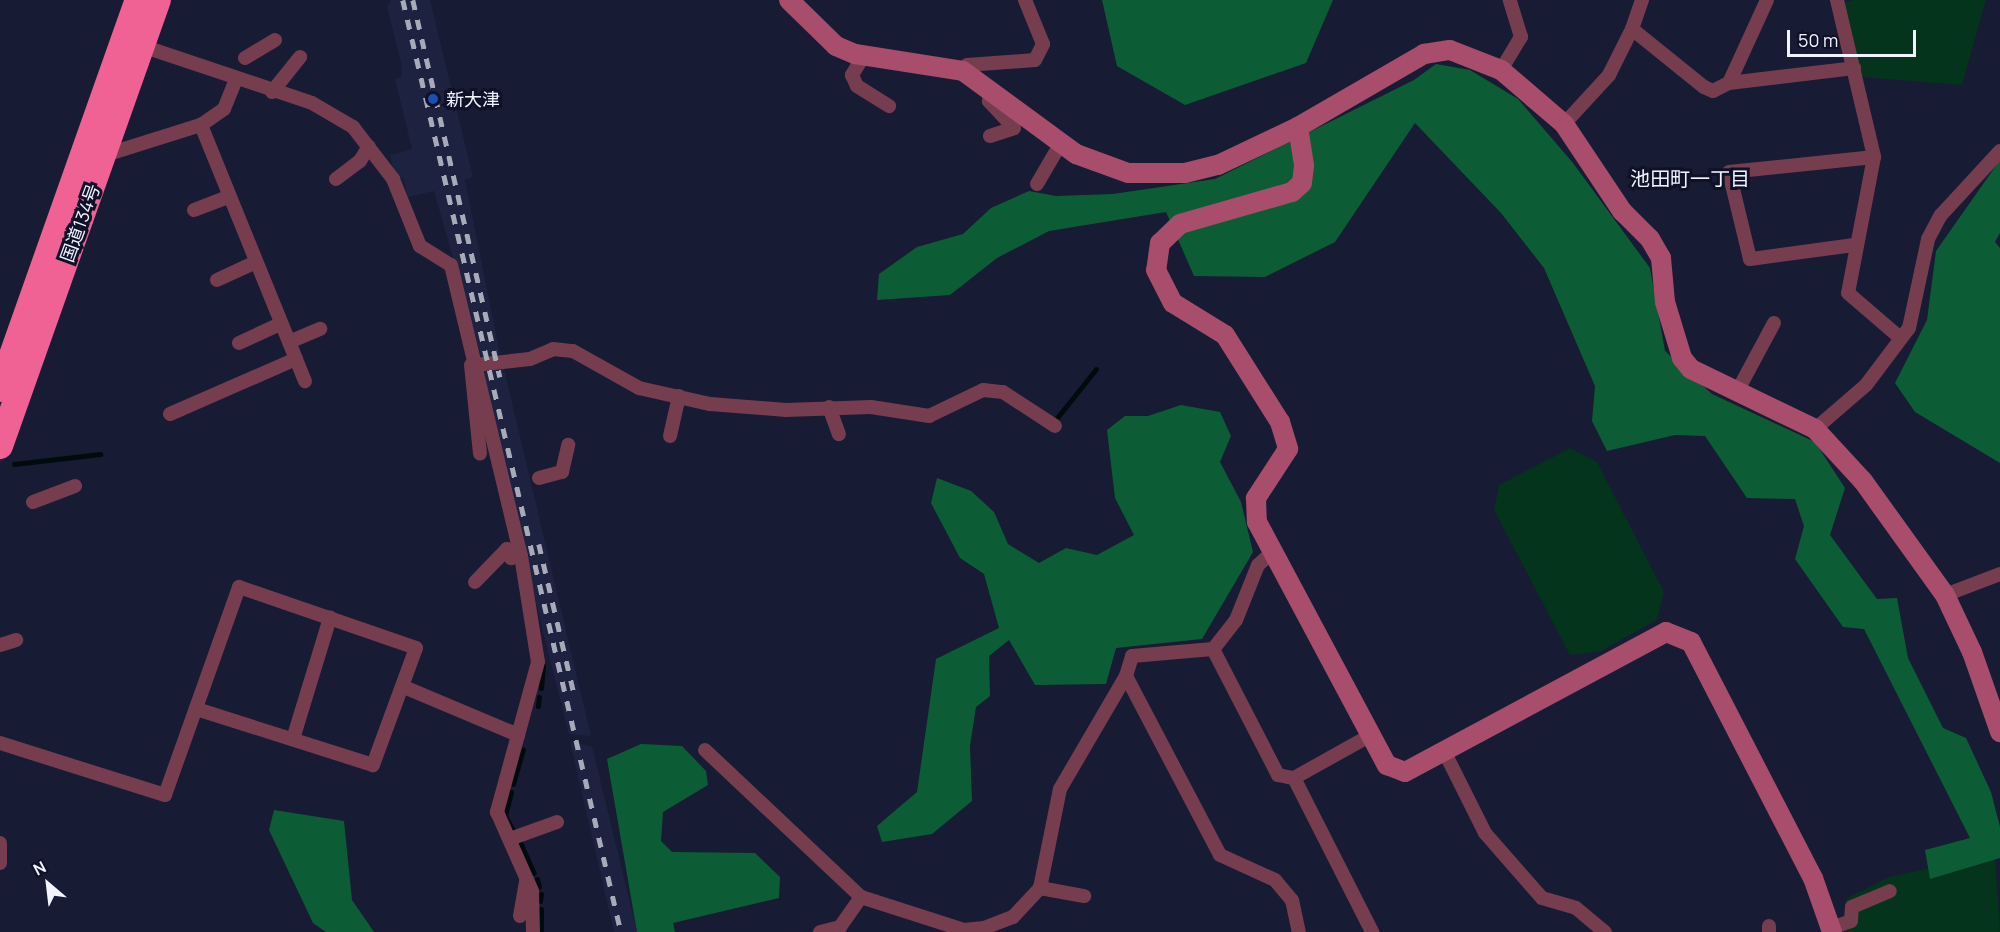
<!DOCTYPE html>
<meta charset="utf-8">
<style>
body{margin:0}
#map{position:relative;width:2000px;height:932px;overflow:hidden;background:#171b33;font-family:Manrope,"Noto Sans JP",sans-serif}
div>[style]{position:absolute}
.built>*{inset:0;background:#1d2240}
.green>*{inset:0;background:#04341c}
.forest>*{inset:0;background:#0c5d36}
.stream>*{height:5px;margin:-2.5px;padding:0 2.5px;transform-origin:2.5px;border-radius:2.5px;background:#000b0e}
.street>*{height:14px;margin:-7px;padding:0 7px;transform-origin:7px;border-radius:7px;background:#763d4f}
.secondary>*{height:20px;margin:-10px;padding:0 10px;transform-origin:10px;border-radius:10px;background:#a84d6b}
.highway>*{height:26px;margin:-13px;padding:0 13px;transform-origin:13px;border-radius:13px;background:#f16294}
.rail>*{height:4.5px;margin-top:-2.25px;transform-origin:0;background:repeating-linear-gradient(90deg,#a7aab9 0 10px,transparent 0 20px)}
.dots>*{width:16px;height:16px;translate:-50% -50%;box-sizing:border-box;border:3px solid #0e1128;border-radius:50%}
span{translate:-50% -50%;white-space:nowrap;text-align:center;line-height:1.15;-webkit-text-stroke:6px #0e1128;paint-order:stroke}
.poi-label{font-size:18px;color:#f1f4fe}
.left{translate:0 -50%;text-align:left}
.street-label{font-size:18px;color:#f1f4fe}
.neighbourhood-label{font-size:20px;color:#f1f4fe}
.north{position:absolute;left:18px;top:854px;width:60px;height:60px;-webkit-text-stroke:4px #0e1128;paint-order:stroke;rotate:332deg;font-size:16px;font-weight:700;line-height:24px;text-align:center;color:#f1f4fe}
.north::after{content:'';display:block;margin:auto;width:21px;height:27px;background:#f1f4fe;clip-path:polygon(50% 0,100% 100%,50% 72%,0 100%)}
.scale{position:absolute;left:1787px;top:30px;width:129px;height:27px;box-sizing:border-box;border:3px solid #f1f4fe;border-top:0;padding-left:8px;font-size:18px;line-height:21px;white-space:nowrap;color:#f1f4fe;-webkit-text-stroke:4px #0e1128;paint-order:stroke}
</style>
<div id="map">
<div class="built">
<i style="clip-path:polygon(391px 0,430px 0,473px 177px,465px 180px,500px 354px,481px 356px,434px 191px,408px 197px,403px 178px,396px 180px,390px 155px,412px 149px,395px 79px,401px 77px,402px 67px,387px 6px)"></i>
<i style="clip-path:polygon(503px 364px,512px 403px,591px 736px,569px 734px,543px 632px,482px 370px)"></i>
<i style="clip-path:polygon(570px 742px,592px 746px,637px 932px,614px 932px)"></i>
</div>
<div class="green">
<i style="clip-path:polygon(1854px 0,1986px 0,1962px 85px,1861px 77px,1845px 3px)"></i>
<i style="clip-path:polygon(1570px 448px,1597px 462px,1664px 592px,1657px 620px,1601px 651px,1570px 655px,1494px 510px,1499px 485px)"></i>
<i style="clip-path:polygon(1995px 855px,2000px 932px,1845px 932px,1846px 899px,1889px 877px)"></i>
</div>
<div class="forest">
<i style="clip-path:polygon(1102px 0,1333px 0,1306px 63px,1185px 105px,1117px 66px)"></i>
<i style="clip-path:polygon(1436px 64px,1470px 70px,1518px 99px,1573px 163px,1650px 268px,1665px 351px,1712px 394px,1815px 442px,1845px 488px,1830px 535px,1877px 599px,1897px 598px,1908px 658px,1943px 728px,1966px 738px,1991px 792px,2000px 827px,2000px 858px,1930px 879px,1925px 850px,1970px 838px,1864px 629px,1843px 627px,1795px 559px,1804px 526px,1795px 499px,1747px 498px,1705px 436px,1675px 435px,1607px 451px,1592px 421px,1595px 386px,1544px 268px,1501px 213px,1415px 123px,1335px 242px,1265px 277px,1194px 276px,1166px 212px,1049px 231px,997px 258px,950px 295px,877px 300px,879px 274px,917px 247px,963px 234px,991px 208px,1029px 191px,1056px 196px,1113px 194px,1215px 179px,1414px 80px)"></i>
<i style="clip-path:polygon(2000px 160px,2000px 233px,1995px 242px,2000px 248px,2000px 463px,1915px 412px,1895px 383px,1927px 320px,1936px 251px)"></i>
<i style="clip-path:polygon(1181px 405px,1220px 412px,1231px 436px,1220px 462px,1241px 502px,1253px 552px,1202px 639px,1116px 648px,1106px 684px,1035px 685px,1009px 640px,989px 656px,990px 696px,976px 707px,970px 746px,972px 801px,932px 834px,882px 842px,877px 826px,917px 792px,936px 659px,999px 628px,984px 574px,960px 558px,931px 503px,937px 478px,971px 491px,994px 512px,1008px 544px,1039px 563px,1066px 548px,1097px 555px,1134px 535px,1115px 498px,1107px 430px,1125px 416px,1148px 416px)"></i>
<i style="clip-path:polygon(641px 744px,682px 746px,706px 771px,708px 785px,663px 812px,661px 841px,672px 852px,755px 853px,780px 877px,779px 898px,673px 923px,675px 932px,637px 932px,607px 759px)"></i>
<i style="clip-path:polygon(274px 810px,344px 821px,352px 900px,374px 932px,326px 932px,313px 923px,269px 830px)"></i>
</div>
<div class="stream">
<i style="left:1056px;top:419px;width:64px;rotate:-51.3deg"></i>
<i style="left:14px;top:464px;width:87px;rotate:-6.6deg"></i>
<i style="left:541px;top:688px;width:23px;rotate:-85deg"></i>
<i style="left:538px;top:706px;width:9px;rotate:-84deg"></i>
<i style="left:513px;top:784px;width:36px;rotate:-74deg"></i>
<i style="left:511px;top:792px;width:25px;rotate:104deg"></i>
<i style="left:505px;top:816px;width:21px;rotate:61deg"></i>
<i style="left:519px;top:840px;width:36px;rotate:66deg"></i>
<i style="left:537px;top:879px;width:8px;rotate:76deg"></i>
<i style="left:540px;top:901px;width:7px;rotate:-82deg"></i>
<i style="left:541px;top:909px;width:23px;rotate:90deg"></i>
</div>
<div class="street">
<i style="left:1837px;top:0;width:161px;rotate:76.7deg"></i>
<i style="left:1874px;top:157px;width:138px;rotate:100.8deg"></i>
<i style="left:1848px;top:293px;width:66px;rotate:40.7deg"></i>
<i style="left:1632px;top:29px;width:31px;rotate:-71deg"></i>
<i style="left:142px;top:46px;width:179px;rotate:18.5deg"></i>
<i style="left:312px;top:103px;width:48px;rotate:30.3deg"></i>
<i style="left:353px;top:127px;width:66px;rotate:52.4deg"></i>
<i style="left:393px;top:179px;width:72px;rotate:68.1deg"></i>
<i style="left:420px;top:246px;width:36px;rotate:32deg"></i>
<i style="left:451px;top:265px;width:299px;rotate:76.5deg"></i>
<i style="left:521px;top:556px;width:107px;rotate:80.9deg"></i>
<i style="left:538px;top:662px;width:156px;rotate:105.3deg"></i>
<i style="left:497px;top:812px;width:86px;rotate:66.1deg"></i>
<i style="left:532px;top:891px;width:41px;rotate:88.6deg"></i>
<i style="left:865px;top:54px;width:25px;rotate:122deg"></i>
<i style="left:852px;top:75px;width:12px;rotate:66deg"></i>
<i style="left:857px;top:86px;width:38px;rotate:32deg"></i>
<i style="left:245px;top:58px;width:35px;rotate:-31deg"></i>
<i style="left:1501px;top:70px;width:39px;rotate:-59deg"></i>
<i style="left:1521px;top:37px;width:39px;rotate:-107deg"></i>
<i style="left:963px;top:71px;width:7px;rotate:-56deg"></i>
<i style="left:967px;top:65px;width:68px;rotate:-4.2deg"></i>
<i style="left:1035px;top:60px;width:18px;rotate:-63deg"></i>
<i style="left:1043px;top:44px;width:48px;rotate:-112.2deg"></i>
<i style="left:1729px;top:83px;width:126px;rotate:-6.8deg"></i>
<i style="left:272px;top:92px;width:45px;rotate:-51.3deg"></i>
<i style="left:1564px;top:124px;width:67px;rotate:-47.4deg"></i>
<i style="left:1609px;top:75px;width:51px;rotate:-63.4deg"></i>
<i style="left:1632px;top:29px;width:92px;rotate:38.9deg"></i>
<i style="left:1704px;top:87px;width:10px;rotate:24deg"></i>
<i style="left:1713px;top:91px;width:18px;rotate:-27deg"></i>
<i style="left:1729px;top:83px;width:91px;rotate:-65.4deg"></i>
<i style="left:990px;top:136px;width:25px;rotate:-18deg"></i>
<i style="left:1014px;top:128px;width:37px;rotate:-133deg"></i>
<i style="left:989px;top:101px;width:9px;rotate:-58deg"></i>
<i style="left:105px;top:155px;width:101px;rotate:-17.4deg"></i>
<i style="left:201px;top:125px;width:28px;rotate:-35deg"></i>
<i style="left:224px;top:109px;width:31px;rotate:-68deg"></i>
<i style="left:336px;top:179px;width:30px;rotate:-37deg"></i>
<i style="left:360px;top:161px;width:17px;rotate:-59deg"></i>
<i style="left:1037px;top:184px;width:48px;rotate:-59.7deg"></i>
<i style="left:194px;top:210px;width:36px;rotate:-21deg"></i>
<i style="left:1854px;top:245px;width:105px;rotate:172.3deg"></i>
<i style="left:1750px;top:259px;width:89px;rotate:-103.6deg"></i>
<i style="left:1729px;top:172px;width:146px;rotate:-5.9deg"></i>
<i style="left:217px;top:280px;width:43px;rotate:-24.8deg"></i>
<i style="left:289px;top:342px;width:34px;rotate:-23deg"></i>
<i style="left:239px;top:343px;width:45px;rotate:-24.9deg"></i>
<i style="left:296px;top:359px;width:24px;rotate:68deg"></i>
<i style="left:471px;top:365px;width:89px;rotate:84.2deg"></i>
<i style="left:475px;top:365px;width:55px;rotate:-6.2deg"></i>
<i style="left:530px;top:359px;width:25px;rotate:-23deg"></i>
<i style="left:553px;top:349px;width:20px;rotate:6deg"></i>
<i style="left:573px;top:351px;width:76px;rotate:29.3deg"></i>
<i style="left:639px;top:388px;width:73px;rotate:12.7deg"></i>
<i style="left:710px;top:404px;width:76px;rotate:4.5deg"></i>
<i style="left:786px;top:410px;width:85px;rotate:-2deg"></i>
<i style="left:871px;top:407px;width:59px;rotate:8.8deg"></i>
<i style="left:929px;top:416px;width:60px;rotate:-25.7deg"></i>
<i style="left:983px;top:390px;width:20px;rotate:6deg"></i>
<i style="left:1003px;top:392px;width:62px;rotate:33.2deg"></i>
<i style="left:1738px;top:390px;width:76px;rotate:-61.8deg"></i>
<i style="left:829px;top:407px;width:29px;rotate:70deg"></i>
<i style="left:170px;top:414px;width:137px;rotate:-23.6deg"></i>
<i style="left:296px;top:359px;width:253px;rotate:-112.1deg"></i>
<i style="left:1815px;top:429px;width:67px;rotate:-40.8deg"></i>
<i style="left:1866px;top:385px;width:71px;rotate:-53deg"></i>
<i style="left:1909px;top:328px;width:91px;rotate:-77.9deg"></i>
<i style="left:1928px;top:239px;width:27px;rotate:-62deg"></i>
<i style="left:1941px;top:215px;width:87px;rotate:-47.3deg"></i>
<i style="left:670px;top:436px;width:41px;rotate:-77.3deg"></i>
<i style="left:539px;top:478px;width:24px;rotate:-15deg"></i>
<i style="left:562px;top:472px;width:28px;rotate:-77deg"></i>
<i style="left:33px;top:502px;width:45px;rotate:-20.9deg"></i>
<i style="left:1270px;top:554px;width:16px;rotate:137deg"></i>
<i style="left:1258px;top:565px;width:59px;rotate:111.8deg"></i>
<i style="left:1236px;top:620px;width:37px;rotate:128deg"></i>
<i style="left:1213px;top:649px;width:142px;rotate:62.7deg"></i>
<i style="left:1278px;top:775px;width:16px;rotate:11deg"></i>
<i style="left:1294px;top:778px;width:88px;rotate:-29.2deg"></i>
<i style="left:475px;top:582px;width:46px;rotate:-45.9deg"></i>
<i style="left:507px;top:549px;width:10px;rotate:66deg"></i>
<i style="left:511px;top:558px;width:10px;rotate:-11deg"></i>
<i style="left:1945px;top:595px;width:59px;rotate:-20.9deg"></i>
<i style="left:0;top:645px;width:17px;rotate:-17deg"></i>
<i style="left:1126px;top:676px;width:202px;rotate:62.3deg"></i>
<i style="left:1220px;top:855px;width:60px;rotate:24.4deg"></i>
<i style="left:1275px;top:880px;width:26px;rotate:50deg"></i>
<i style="left:1292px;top:900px;width:33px;rotate:78deg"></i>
<i style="left:404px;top:687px;width:124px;rotate:22.8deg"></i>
<i style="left:293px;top:739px;width:127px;rotate:-73deg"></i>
<i style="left:0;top:743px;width:173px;rotate:17.5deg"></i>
<i style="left:165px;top:795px;width:221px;rotate:-70.4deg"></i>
<i style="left:239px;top:587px;width:187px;rotate:19deg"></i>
<i style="left:416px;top:648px;width:125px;rotate:110.2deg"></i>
<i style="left:373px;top:765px;width:186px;rotate:-162.4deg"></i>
<i style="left:1443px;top:749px;width:94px;rotate:63.4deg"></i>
<i style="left:1485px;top:833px;width:86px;rotate:48.8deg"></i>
<i style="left:1542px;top:898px;width:35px;rotate:16deg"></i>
<i style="left:1576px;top:908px;width:38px;rotate:40deg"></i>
<i style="left:705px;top:750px;width:214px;rotate:43.3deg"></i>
<i style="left:861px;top:897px;width:108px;rotate:17.8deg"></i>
<i style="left:964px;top:930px;width:20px;rotate:-6deg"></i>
<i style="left:984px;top:928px;width:31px;rotate:-21deg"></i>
<i style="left:1013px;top:917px;width:40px;rotate:-47deg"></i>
<i style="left:1040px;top:888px;width:101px;rotate:-78.6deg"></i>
<i style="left:1060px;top:789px;width:131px;rotate:-59.7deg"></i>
<i style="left:1126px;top:676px;width:21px;rotate:-73deg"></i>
<i style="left:1132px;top:656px;width:81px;rotate:-4.9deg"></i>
<i style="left:1294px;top:778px;width:173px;rotate:63.1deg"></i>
<i style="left:510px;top:839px;width:50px;rotate:-19.9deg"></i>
<i style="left:0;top:843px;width:20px;rotate:90deg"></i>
<i style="left:1040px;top:888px;width:45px;rotate:10.3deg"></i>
<i style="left:520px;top:916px;width:35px;rotate:-80deg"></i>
<i style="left:1769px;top:926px;width:6px;rotate:90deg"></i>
<i style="left:1831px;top:928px;width:21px;rotate:-19deg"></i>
<i style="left:1851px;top:921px;width:14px;rotate:-86deg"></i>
<i style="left:1852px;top:907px;width:41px;rotate:-22.8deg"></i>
<i style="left:820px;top:932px;width:21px;rotate:-14deg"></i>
<i style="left:840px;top:927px;width:37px;rotate:-55deg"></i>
</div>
<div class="secondary">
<i style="left:789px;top:0;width:66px;rotate:44.4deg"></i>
<i style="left:836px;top:46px;width:21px;rotate:23deg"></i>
<i style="left:855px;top:54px;width:109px;rotate:8.9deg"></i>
<i style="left:963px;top:71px;width:140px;rotate:36.3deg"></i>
<i style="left:1076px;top:154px;width:55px;rotate:20.1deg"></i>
<i style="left:1128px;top:173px;width:57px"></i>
<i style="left:1185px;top:173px;width:34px;rotate:-14deg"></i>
<i style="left:1218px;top:165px;width:89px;rotate:-25.4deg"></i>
<i style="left:1298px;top:127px;width:146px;rotate:-30.1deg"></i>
<i style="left:1424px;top:54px;width:26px;rotate:-9deg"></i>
<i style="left:1450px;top:50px;width:55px;rotate:21.4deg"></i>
<i style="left:1501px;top:70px;width:83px;rotate:40.6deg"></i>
<i style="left:1564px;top:124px;width:105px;rotate:56.3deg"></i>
<i style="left:1622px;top:211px;width:40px;rotate:45deg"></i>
<i style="left:1650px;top:239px;width:22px;rotate:60deg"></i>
<i style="left:1661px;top:258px;width:44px;rotate:84.8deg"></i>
<i style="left:1665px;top:302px;width:59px;rotate:73.1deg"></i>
<i style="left:1682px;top:358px;width:14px;rotate:51deg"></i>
<i style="left:1691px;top:369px;width:138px;rotate:25.8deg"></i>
<i style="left:1815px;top:429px;width:71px;rotate:47.3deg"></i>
<i style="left:1863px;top:481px;width:140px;rotate:54.3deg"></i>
<i style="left:1945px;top:595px;width:63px;rotate:64.7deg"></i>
<i style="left:1972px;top:652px;width:85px;rotate:70.7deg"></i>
<i style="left:1298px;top:127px;width:39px;rotate:81deg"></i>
<i style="left:1304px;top:166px;width:17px;rotate:97deg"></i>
<i style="left:1302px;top:183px;width:13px;rotate:138deg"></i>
<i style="left:1292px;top:192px;width:116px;rotate:164.1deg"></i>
<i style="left:1180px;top:224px;width:28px;rotate:136deg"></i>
<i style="left:1160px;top:243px;width:27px;rotate:98deg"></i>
<i style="left:1156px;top:270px;width:37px;rotate:63deg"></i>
<i style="left:1173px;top:303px;width:61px;rotate:31.6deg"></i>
<i style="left:1225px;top:335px;width:103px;rotate:57.7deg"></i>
<i style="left:1280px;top:422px;width:28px;rotate:73deg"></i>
<i style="left:1288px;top:449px;width:59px;rotate:123.1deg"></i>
<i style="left:1256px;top:498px;width:24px;rotate:88deg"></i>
<i style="left:1257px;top:522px;width:276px;rotate:61.9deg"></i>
<i style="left:1387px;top:765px;width:19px;rotate:21deg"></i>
<i style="left:1405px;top:772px;width:296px;rotate:-28.2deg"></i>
<i style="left:1666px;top:632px;width:27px;rotate:22deg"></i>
<i style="left:1691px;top:642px;width:266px;rotate:62.7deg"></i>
<i style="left:1813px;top:878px;width:57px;rotate:70.6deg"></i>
</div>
<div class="highway">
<i style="left:0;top:389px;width:413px;rotate:-70.5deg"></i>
<i style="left:0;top:446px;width:473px;rotate:-70.5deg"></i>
</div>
<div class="rail">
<i style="left:403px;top:0;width:957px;rotate:76.83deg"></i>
<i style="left:413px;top:0;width:387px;rotate:77deg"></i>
<i style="left:539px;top:544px;width:153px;rotate:76.8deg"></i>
</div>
<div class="dots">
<i style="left:433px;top:99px;background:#1a4fb4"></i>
</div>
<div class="poi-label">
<span class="left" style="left:446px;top:99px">新大津</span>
</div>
<div class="street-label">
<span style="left:80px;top:223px;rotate:-70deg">国道134号</span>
</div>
<div class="neighbourhood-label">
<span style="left:1690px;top:178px">池田町一丁目</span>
</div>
<div class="north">N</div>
<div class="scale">50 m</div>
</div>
